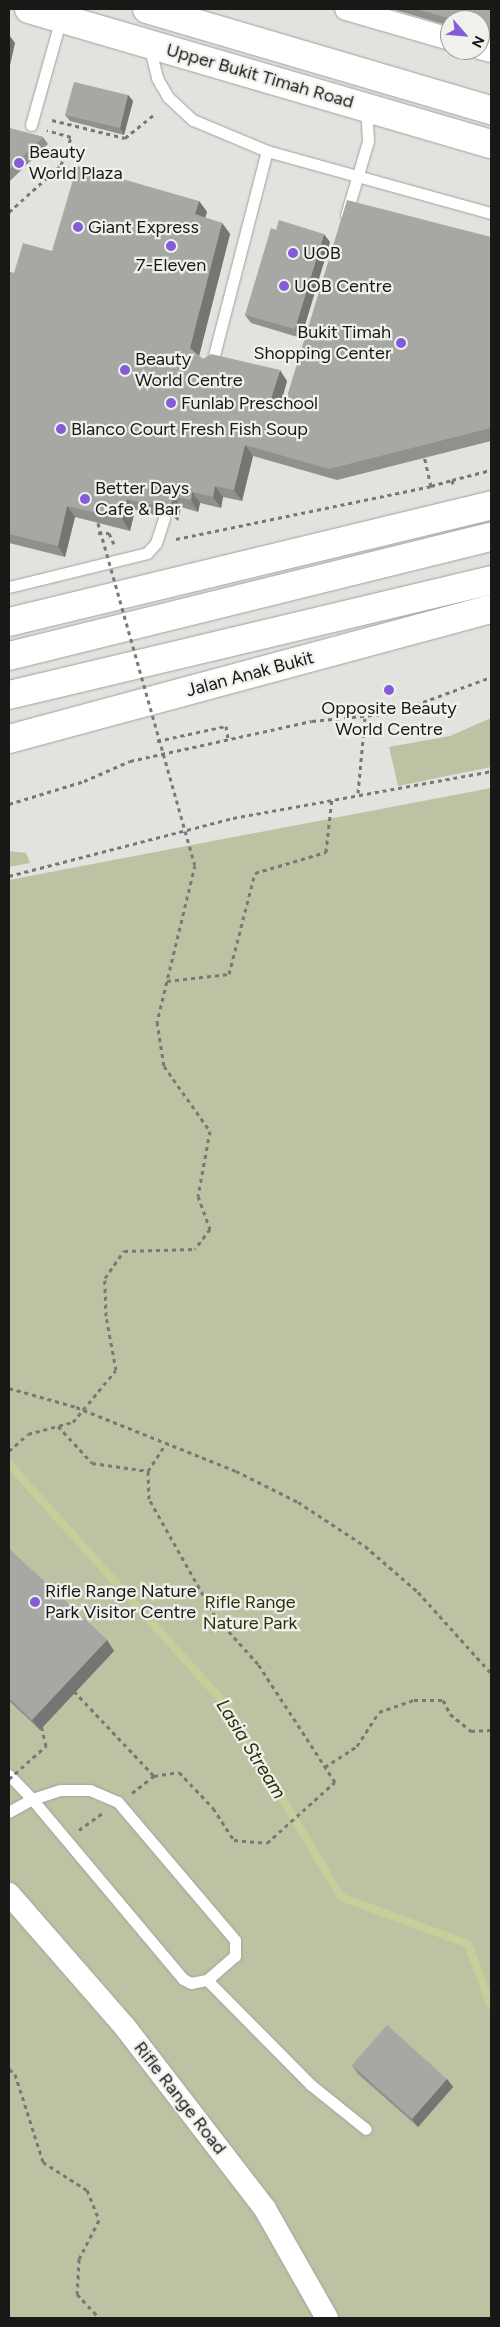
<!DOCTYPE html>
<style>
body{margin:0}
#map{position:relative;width:500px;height:2327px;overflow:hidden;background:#e2e3de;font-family:Figtree,sans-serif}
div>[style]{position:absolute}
.green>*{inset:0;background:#bec2a2}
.stream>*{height:8px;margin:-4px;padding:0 4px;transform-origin:4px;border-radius:4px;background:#c6ce99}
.path>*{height:3px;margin-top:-1.5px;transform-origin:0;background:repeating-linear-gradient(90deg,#787875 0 4px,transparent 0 8px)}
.roads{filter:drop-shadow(0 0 1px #a0a19d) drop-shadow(0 0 1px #a0a19d)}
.service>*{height:11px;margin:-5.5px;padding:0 5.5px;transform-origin:5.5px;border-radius:5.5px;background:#fff}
.minor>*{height:22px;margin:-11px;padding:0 11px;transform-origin:11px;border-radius:11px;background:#fff}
.primary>*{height:28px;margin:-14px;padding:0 14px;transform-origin:14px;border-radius:14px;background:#fff}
.trunk>*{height:28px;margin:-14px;padding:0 14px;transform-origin:14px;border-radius:14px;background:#fff}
.path-bridge>*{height:3px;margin-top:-1.5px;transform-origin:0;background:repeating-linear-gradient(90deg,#787875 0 4px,transparent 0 8px)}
.wall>*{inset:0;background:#90908d}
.shaded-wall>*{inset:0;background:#757673}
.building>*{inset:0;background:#a7a8a4}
.dots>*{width:14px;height:14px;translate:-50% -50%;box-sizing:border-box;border:2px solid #f0f0ec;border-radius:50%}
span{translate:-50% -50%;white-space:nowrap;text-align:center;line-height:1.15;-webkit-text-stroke:4.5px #f0f0ec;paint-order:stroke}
.street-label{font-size:18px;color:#181817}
.poi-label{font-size:18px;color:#181817}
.left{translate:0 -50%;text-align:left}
.right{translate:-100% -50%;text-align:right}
.park-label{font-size:18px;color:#2e3107}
.water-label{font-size:19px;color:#2d3006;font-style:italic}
.frame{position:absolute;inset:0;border:10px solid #181817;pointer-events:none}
.north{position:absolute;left:440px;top:10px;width:50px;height:50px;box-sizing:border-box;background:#f0f0ec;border:1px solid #9a9a97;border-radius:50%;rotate:117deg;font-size:14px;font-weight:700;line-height:20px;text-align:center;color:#181817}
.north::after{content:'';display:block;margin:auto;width:18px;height:22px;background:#835dd7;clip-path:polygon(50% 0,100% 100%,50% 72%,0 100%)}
</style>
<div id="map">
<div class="green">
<i style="clip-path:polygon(491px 718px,491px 767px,398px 786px,389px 747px,450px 736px)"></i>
<i style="clip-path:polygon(491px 788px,491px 2318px,9px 2318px,9px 880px)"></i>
<i style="clip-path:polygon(9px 851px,26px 853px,30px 863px,9px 867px)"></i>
</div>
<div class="stream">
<i style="left:9px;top:1464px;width:327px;rotate:48deg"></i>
<i style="left:228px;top:1707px;width:221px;rotate:59.3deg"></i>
<i style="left:341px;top:1897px;width:135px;rotate:20.3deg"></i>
<i style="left:468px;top:1944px;width:66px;rotate:69.6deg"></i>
</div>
<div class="path">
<i style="left:52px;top:120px;width:75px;rotate:13.9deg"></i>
<i style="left:125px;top:138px;width:36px;rotate:-39deg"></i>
<i style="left:9px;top:212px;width:70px;rotate:-42.1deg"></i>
<i style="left:61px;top:165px;width:30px;rotate:-70deg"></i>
<i style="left:71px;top:137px;width:25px;rotate:-164deg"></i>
<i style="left:452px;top:480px;width:40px;rotate:-14.4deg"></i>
<i style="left:431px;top:486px;width:22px;rotate:-16deg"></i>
<i style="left:452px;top:480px;width:7px;rotate:74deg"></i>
<i style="left:98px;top:533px;width:11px"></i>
<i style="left:109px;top:533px;width:12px;rotate:66deg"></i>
<i style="left:176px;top:539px;width:260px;rotate:-11.7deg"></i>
<i style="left:431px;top:486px;width:32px;rotate:-103deg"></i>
<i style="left:157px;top:741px;width:71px;rotate:-12.3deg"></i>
<i style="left:226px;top:726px;width:12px;rotate:81deg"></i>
<i style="left:358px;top:793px;width:75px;rotate:-84.7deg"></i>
<i style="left:9px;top:804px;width:78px;rotate:-17deg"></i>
<i style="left:84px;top:781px;width:50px;rotate:-23.5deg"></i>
<i style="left:130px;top:761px;width:186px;rotate:-12.4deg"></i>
<i style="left:312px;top:721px;width:81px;rotate:-5.6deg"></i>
<i style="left:393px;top:713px;width:104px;rotate:-20.2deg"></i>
<i style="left:195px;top:865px;width:162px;rotate:103.6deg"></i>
<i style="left:157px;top:1022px;width:45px;rotate:81deg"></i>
<i style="left:164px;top:1066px;width:80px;rotate:54.7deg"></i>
<i style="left:210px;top:1131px;width:66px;rotate:100.5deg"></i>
<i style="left:198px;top:1196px;width:35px;rotate:70deg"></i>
<i style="left:210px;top:1229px;width:25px;rotate:127deg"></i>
<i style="left:9px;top:876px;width:231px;rotate:-14.5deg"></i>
<i style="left:233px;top:818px;width:262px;rotate:-10.3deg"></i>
<i style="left:167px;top:981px;width:62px;rotate:-6.4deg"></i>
<i style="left:229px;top:974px;width:104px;rotate:-75.6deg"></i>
<i style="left:255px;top:873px;width:74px;rotate:-16.5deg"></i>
<i style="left:326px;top:852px;width:54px;rotate:-83.7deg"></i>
<i style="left:9px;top:1388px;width:70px;rotate:15.8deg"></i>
<i style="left:76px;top:1407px;width:172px;rotate:21.8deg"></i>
<i style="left:236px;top:1471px;width:69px;rotate:26.6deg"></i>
<i style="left:298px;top:1502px;width:80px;rotate:33.3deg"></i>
<i style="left:365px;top:1546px;width:70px;rotate:41deg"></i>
<i style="left:418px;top:1592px;width:109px;rotate:48deg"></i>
<i style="left:58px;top:1426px;width:50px;rotate:47.4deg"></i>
<i style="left:92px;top:1463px;width:57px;rotate:8.1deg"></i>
<i style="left:74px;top:1691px;width:117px;rotate:46.7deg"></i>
<i style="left:325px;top:1767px;width:38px;rotate:-33deg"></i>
<i style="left:357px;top:1746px;width:40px;rotate:-57.1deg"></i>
<i style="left:379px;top:1712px;width:37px;rotate:-19deg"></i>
<i style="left:414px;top:1700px;width:29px"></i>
<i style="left:443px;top:1700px;width:16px;rotate:63deg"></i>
<i style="left:450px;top:1714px;width:27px;rotate:39deg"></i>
<i style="left:471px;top:1731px;width:20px;rotate:-3deg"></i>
<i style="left:132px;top:1793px;width:28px;rotate:-38deg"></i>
<i style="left:154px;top:1776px;width:25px;rotate:-9deg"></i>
<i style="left:179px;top:1772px;width:50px;rotate:46.6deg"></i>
<i style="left:213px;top:1808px;width:38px;rotate:57deg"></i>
<i style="left:234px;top:1840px;width:33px;rotate:5deg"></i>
<i style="left:267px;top:1843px;width:91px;rotate:-41.9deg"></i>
<i style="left:335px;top:1782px;width:141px;rotate:-123.1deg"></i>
<i style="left:258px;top:1664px;width:64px;rotate:-131.9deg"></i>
<i style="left:215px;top:1616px;width:134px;rotate:-119.4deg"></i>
<i style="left:149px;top:1499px;width:28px;rotate:-92deg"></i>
<i style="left:148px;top:1471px;width:31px;rotate:-57deg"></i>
<i style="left:79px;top:1830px;width:29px;rotate:-36deg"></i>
<i style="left:9px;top:2069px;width:8px;rotate:40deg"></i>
<i style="left:15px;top:2074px;width:92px;rotate:72.3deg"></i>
<i style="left:43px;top:2162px;width:52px;rotate:32.5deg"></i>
<i style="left:87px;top:2190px;width:32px;rotate:68deg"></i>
<i style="left:99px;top:2220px;width:44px;rotate:117.1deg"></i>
<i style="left:79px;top:2259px;width:35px;rotate:93deg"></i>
<i style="left:77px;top:2294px;width:33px;rotate:47deg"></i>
</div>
<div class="roads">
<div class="service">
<i style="left:149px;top:45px;width:34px;rotate:76deg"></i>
<i style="left:157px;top:78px;width:22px;rotate:60deg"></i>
<i style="left:168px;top:97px;width:34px;rotate:43deg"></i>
<i style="left:193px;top:120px;width:80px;rotate:22.7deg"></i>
<i style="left:267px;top:151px;width:232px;rotate:15.5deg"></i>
<i style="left:31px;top:125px;width:111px;rotate:-74.3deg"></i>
<i style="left:346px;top:215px;width:77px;rotate:-73.4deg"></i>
<i style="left:368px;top:141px;width:34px;rotate:-93deg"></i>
<i style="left:212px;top:363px;width:219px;rotate:-75.5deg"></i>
<i style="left:9px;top:587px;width:142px;rotate:-13.8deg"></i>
<i style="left:147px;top:553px;width:13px;rotate:-48deg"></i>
<i style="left:156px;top:543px;width:26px;rotate:-72deg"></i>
<i style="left:9px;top:1775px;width:33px;rotate:46deg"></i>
<i style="left:32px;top:1799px;width:235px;rotate:50deg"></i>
<i style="left:183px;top:1979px;width:9px;rotate:27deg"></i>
<i style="left:191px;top:1983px;width:16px;rotate:-11deg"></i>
<i style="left:207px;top:1980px;width:37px;rotate:-41deg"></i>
<i style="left:235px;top:1956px;width:16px;rotate:-90deg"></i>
<i style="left:235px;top:1940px;width:181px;rotate:-130.3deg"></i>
<i style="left:118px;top:1802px;width:30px;rotate:-157deg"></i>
<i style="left:90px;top:1790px;width:30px;rotate:180deg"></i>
<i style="left:60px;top:1790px;width:29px;rotate:162deg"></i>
<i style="left:32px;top:1799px;width:26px;rotate:151deg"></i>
<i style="left:207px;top:1980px;width:148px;rotate:45.3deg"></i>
<i style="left:311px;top:2085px;width:70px;rotate:38.7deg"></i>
</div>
<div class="minor">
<i style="left:346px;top:9px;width:108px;rotate:16.1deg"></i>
<i style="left:480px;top:48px;width:11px;rotate:15deg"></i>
<i style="left:9px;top:1894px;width:176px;rotate:48.9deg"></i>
<i style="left:125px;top:2027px;width:230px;rotate:52.4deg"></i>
<i style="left:265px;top:2209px;width:125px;rotate:60.4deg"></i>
</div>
<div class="primary">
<i style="left:9px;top:656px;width:496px;rotate:-13.9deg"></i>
<i style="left:9px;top:695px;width:496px;rotate:-13.4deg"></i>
</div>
<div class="trunk">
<i style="left:29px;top:9px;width:481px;rotate:16.3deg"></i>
<i style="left:147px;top:9px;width:359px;rotate:16.4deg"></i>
<i style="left:9px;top:622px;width:496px;rotate:-13.6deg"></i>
<i style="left:9px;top:739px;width:499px;rotate:-15.1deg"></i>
</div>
</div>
<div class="path-bridge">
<i style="left:98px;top:523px;width:355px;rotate:74.2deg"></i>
<i style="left:9px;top:1451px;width:25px;rotate:-42deg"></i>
<i style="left:28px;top:1434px;width:47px;rotate:-14.9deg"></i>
<i style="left:73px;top:1422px;width:67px;rotate:-50.4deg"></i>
<i style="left:116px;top:1370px;width:55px;rotate:-100.5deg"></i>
<i style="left:106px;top:1316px;width:38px;rotate:-92deg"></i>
<i style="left:105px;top:1278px;width:33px;rotate:-55deg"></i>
<i style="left:124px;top:1251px;width:71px;rotate:-1.6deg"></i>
<i style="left:9px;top:1779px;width:50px;rotate:-41.7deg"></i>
<i style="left:46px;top:1746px;width:22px;rotate:-103deg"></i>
</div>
<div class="wall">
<i style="clip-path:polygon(392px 9px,491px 9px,491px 38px,480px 35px,480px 20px,450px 20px,450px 26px)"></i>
<i style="clip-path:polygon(128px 95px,133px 101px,124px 135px,70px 121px,65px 115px)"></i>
<i style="clip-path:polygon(9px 128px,43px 137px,48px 144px,9px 182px)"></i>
<i style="clip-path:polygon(199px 201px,207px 212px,205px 218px,222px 223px,230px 234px,199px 356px,203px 359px,287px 381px,280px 406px,285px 403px,491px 237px,491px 441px,337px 480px,253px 456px,242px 501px,223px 497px,221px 508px,200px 503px,198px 512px,181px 507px,178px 521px,166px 511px,157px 516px,135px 510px,130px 531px,75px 517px,65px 557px,9px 543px,9px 272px,14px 273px,52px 251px)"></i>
<i style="clip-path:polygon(276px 230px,330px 242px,301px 338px,251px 323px,245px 315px)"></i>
<i style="clip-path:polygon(9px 1549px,107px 1640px,114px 1651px,40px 1730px,9px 1701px)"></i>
<i style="clip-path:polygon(352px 2065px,447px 2079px,453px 2087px,418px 2127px,358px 2074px)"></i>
</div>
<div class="shaded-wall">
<i style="clip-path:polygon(10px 36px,15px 43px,9px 70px,9px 42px)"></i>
<i style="clip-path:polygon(128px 95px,133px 101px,124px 135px,120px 128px)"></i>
<i style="clip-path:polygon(199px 201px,207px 212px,202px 226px,195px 214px)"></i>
<i style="clip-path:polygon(222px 223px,230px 234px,198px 360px,190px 348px)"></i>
<i style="clip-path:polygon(324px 234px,330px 242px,301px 338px,295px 329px)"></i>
<i style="clip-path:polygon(280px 370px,287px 381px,279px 410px,284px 419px,271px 399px)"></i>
<i style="clip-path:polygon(245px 445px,253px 456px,242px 501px,234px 490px)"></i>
<i style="clip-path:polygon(215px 486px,223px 497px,221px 508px,213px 497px)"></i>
<i style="clip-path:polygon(192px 492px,200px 503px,198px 512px,191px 500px)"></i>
<i style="clip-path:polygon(173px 496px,181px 507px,178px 521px,170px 509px)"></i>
<i style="clip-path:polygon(127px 499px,135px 510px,130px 531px,122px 519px)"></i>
<i style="clip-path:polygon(67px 506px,75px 517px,65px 557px,58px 546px)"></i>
<i style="clip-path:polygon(107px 1640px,114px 1651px,40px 1730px,32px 1720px)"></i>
<i style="clip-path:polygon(447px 2079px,453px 2087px,418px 2127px,412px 2119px)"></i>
</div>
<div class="building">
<i style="clip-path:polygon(416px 9px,491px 9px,491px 31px,480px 28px,480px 20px,454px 20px)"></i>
<i style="clip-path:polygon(74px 82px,128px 95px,120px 128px,65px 115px)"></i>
<i style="clip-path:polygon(9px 128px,43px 137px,9px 170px)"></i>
<i style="clip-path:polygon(77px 166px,199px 201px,195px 214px,222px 223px,190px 348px,203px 359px,211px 354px,280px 370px,271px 399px,276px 408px,285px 403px,347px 200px,491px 237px,491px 428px,329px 469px,245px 445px,234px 490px,215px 486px,213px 497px,192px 492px,191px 500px,173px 496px,170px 509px,158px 500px,149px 505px,127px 499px,122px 519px,67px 506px,58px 546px,9px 534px,9px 272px,14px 273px,23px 243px,52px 251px)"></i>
<i style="clip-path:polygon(279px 220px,324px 234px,295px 329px,245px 315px,271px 228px,276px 230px)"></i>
<i style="clip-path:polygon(9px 1549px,107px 1640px,32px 1720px,9px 1698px)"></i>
<i style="clip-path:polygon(387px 2025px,447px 2079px,412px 2119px,352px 2065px)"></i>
</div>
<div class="dots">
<i style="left:19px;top:163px;background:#835dd7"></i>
<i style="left:78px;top:227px;background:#835dd7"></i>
<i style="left:171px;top:246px;background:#835dd7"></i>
<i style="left:293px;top:253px;background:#835dd7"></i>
<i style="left:284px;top:286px;background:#835dd7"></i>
<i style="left:401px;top:343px;background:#835dd7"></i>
<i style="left:125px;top:370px;background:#835dd7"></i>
<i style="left:171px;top:403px;background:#835dd7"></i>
<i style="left:61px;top:429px;background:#835dd7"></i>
<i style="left:85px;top:499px;background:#835dd7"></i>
<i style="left:389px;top:690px;background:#835dd7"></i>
<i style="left:35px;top:1602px;background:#835dd7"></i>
</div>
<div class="street-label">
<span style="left:260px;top:76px;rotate:16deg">Upper Bukit Timah Road</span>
<span style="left:250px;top:674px;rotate:-15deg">Jalan Anak Bukit</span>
<span style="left:180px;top:2098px;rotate:52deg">Rifle Range Road</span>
</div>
<div class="poi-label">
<span class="left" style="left:29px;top:163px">Beauty<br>World Plaza</span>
<span class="left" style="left:88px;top:227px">Giant Express</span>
<span class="left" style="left:303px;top:253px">UOB</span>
<span style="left:171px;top:265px">7-Eleven</span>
<span class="left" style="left:294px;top:286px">UOB Centre</span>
<span class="right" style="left:391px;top:343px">Bukit Timah<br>Shopping Center</span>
<span class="left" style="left:135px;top:370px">Beauty<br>World Centre</span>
<span class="left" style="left:181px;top:403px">Funlab Preschool</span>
<span class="left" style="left:71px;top:429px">Blanco Court Fresh Fish Soup</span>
<span class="left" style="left:95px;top:499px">Better Days<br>Cafe &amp; Bar</span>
<span style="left:389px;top:719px">Opposite Beauty<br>World Centre</span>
<span class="left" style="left:45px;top:1602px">Rifle Range Nature<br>Park Visitor Centre</span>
</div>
<div class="park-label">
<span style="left:250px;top:1613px">Rifle Range<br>Nature Park</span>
</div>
<div class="water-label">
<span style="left:251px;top:1749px;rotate:58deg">Lasia Stream</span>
</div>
<div class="frame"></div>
<div class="north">N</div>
</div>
